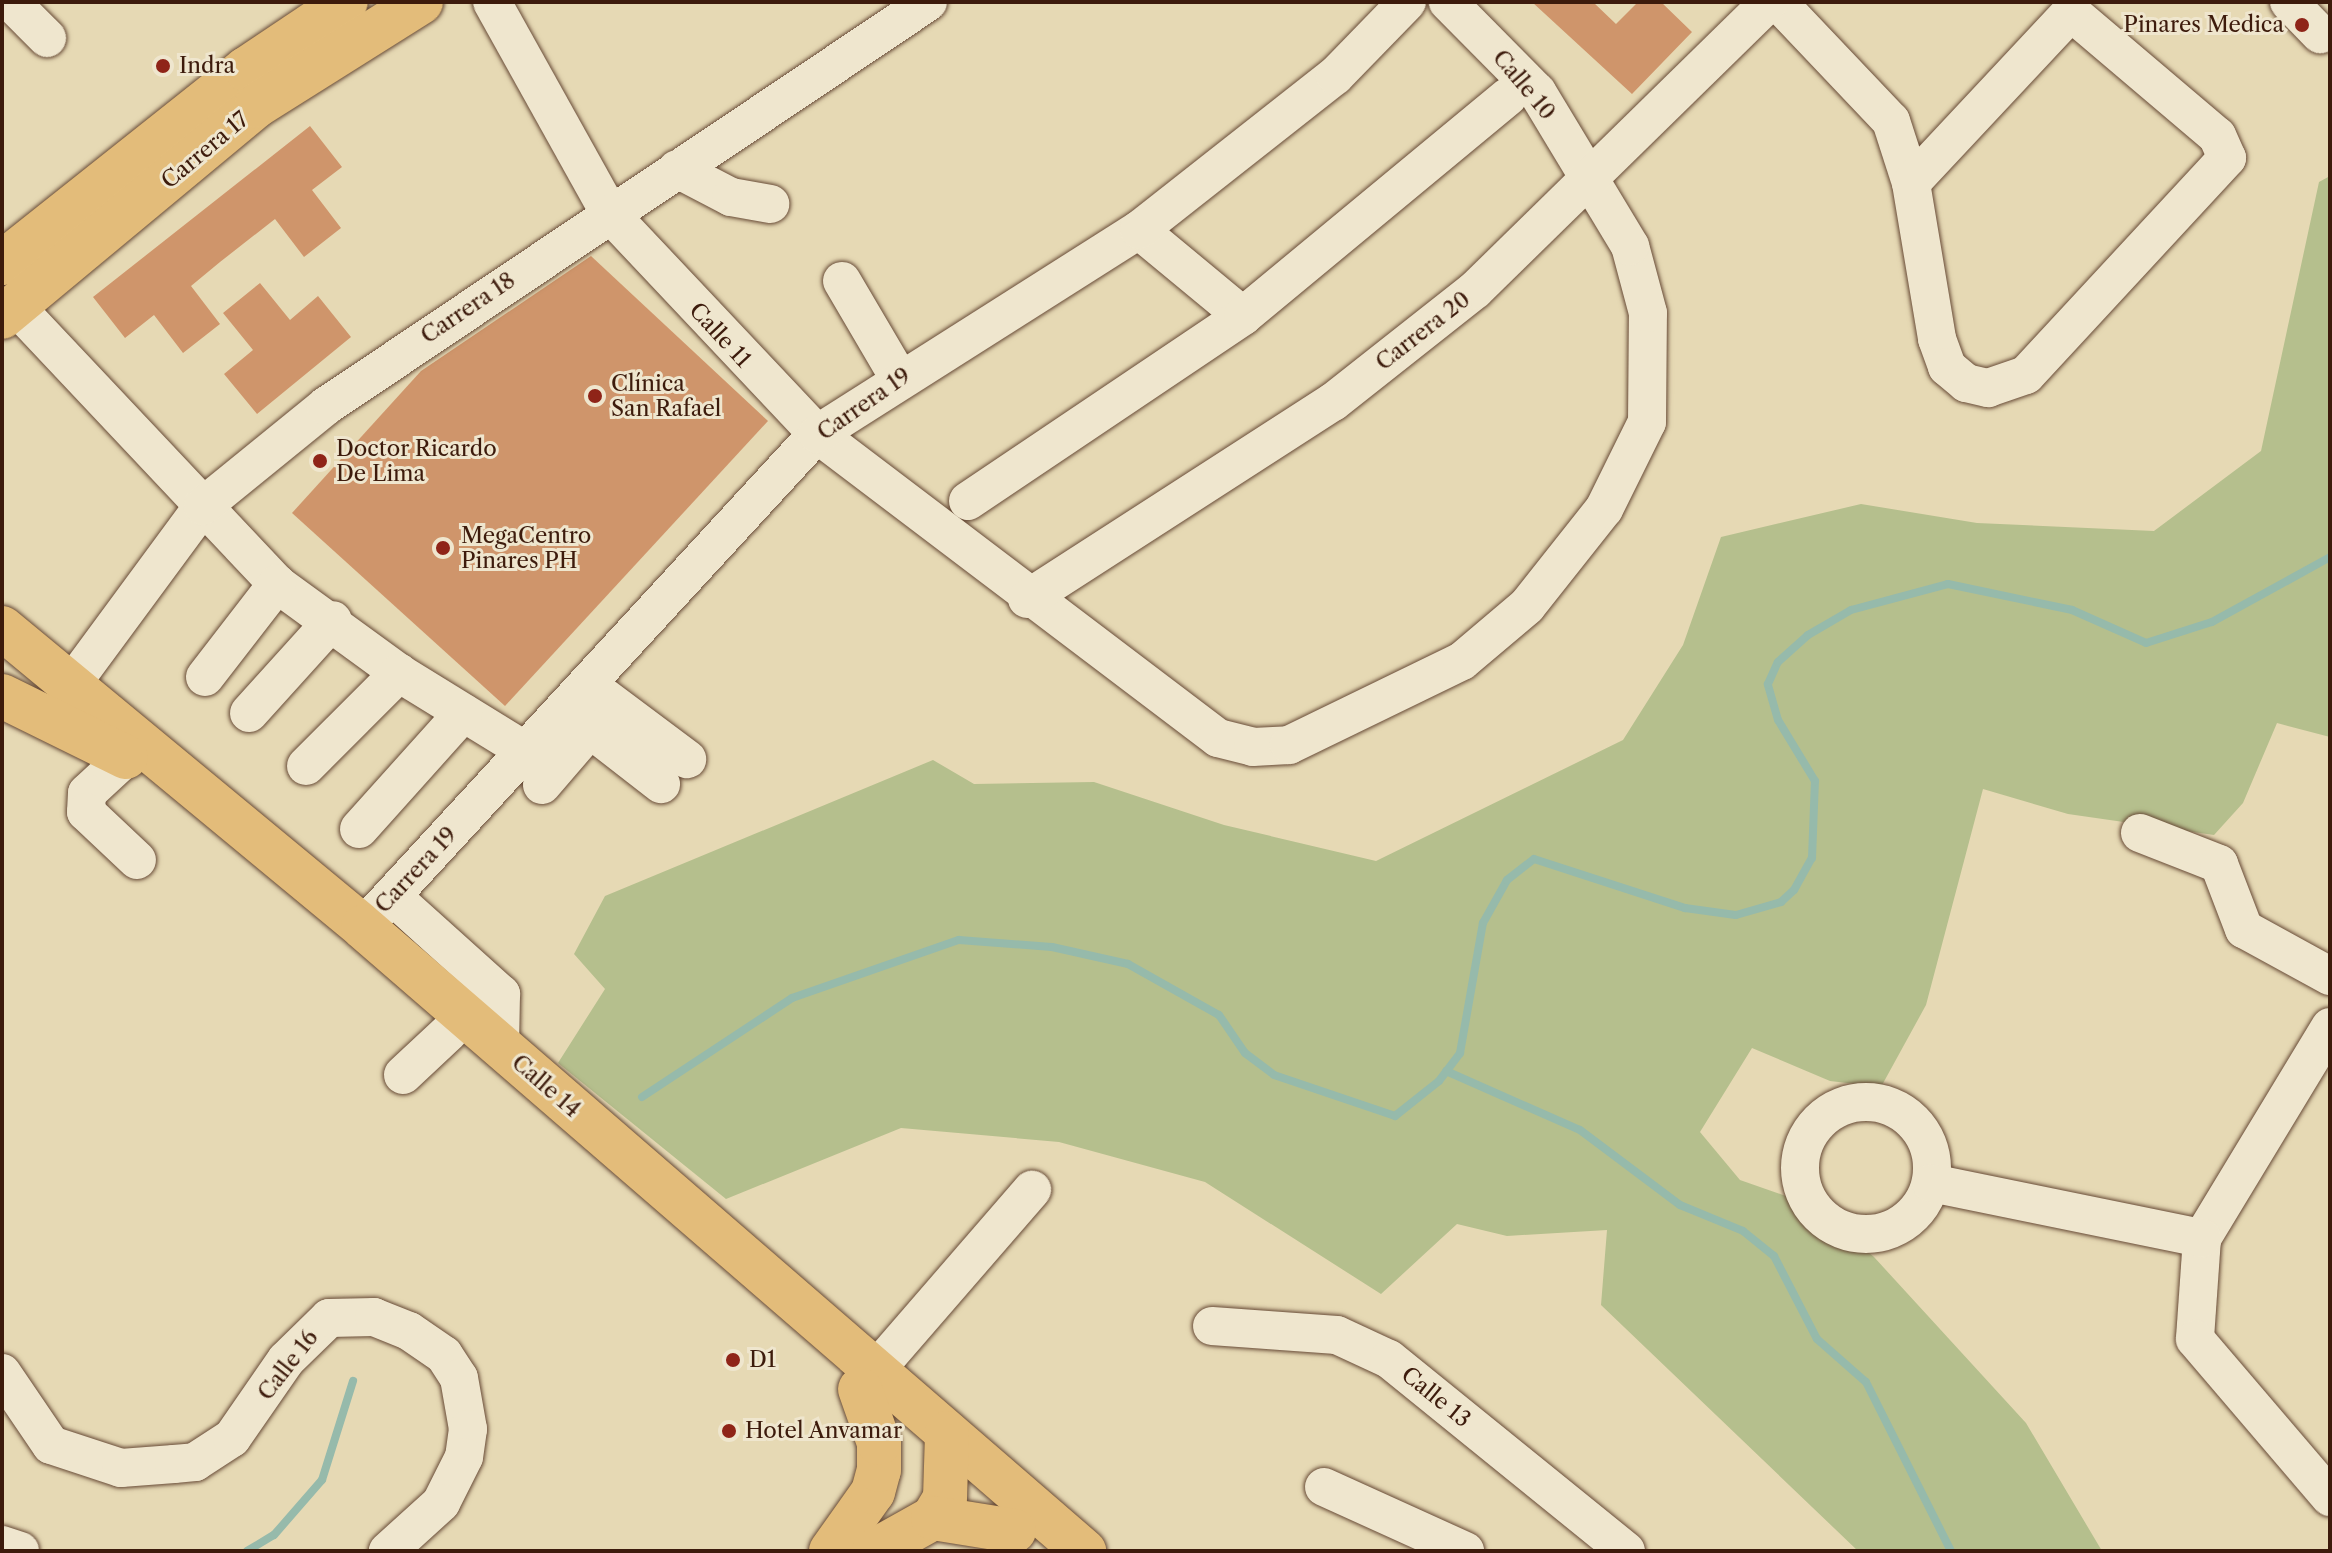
<!DOCTYPE html>
<meta charset="utf-8">
<style>
body{margin:0}
#map{position:relative;width:2332px;height:1553px;overflow:hidden;background:#e6d9b4;font-family:"Libre Caslon Text",serif}
div>[style]{position:absolute}
.green>*{inset:0;background:#b5bf8d}
.stream>*{height:8px;margin:-4px;padding:0 4px;transform-origin:4px;border-radius:4px;background:#96baab}
.building>*{inset:0;background:#cf956b}
.roads{filter:drop-shadow(0 0 2px #674a36) drop-shadow(0 0 2px #674a36)}
.minor>*{height:38px;margin:-19px;padding:0 19px;transform-origin:19px;border-radius:19px;background:#efe6ce}
.minor>.ring{margin:-19px;padding:0;box-sizing:content-box;background:none;border:38px solid #efe6ce;border-radius:50%}
.major>*{height:44px;margin:-22px;padding:0 22px;transform-origin:22px;border-radius:22px;background:#e3bc7a}
.dots>*{width:22px;height:22px;translate:-50% -50%;box-sizing:border-box;border:4px solid #efe6ce;border-radius:50%}
span{translate:-50% -50%;white-space:nowrap;text-align:center;line-height:1.15;-webkit-text-stroke:6px #efe6ce;paint-order:stroke}
.poi-label{font-size:22px;color:#3d1b0c}
.right{translate:-100% -50%;text-align:right}
.left{translate:0 -50%;text-align:left}
.street-label{font-size:22px;color:#3d1b0c}
.frame{position:absolute;inset:0;border:4px solid #3d1b0c;pointer-events:none}
</style>
<div id="map">
<div class="green">
<i style="clip-path:polygon(2330px 176px,2330px 737px,2277px 723px,2243px 803px,2214px 835px,2068px 814px,1983px 789px,1926px 1005px,1881px 1087px,1830px 1081px,1752px 1048px,1700px 1132px,1740px 1180px,1809px 1204px,1874px 1257px,2026px 1423px,2102px 1551px,1858px 1551px,1601px 1305px,1607px 1230px,1507px 1236px,1457px 1224px,1381px 1294px,1205px 1182px,1059px 1142px,901px 1128px,726px 1199px,558px 1063px,605px 989px,574px 954px,605px 896px,933px 760px,974px 784px,1094px 782px,1224px 825px,1376px 861px,1623px 740px,1683px 645px,1721px 537px,1861px 504px,1977px 523px,2154px 531px,2261px 451px,2319px 182px)"></i>
</div>
<div class="stream">
<i style="left:1446px;top:1071px;width:146px;rotate:23.8deg"></i>
<i style="left:1580px;top:1130px;width:125px;rotate:36.9deg"></i>
<i style="left:1680px;top:1205px;width:68px;rotate:22.4deg"></i>
<i style="left:1743px;top:1231px;width:40px;rotate:39deg"></i>
<i style="left:1774px;top:1256px;width:93px;rotate:62.6deg"></i>
<i style="left:1817px;top:1339px;width:65px;rotate:41.3deg"></i>
<i style="left:1866px;top:1382px;width:189px;rotate:63.3deg"></i>
<i style="left:642px;top:1097px;width:180px;rotate:-33.4deg"></i>
<i style="left:792px;top:998px;width:177px;rotate:-19.2deg"></i>
<i style="left:959px;top:940px;width:93px;rotate:4.3deg"></i>
<i style="left:1052px;top:947px;width:78px;rotate:12.6deg"></i>
<i style="left:1128px;top:964px;width:104px;rotate:29.3deg"></i>
<i style="left:1219px;top:1015px;width:46px;rotate:55.6deg"></i>
<i style="left:1245px;top:1053px;width:36px;rotate:37deg"></i>
<i style="left:1274px;top:1075px;width:128px;rotate:18.7deg"></i>
<i style="left:1395px;top:1116px;width:56px;rotate:-38.5deg"></i>
<i style="left:1439px;top:1081px;width:35px;rotate:-53deg"></i>
<i style="left:1460px;top:1053px;width:132px;rotate:-80deg"></i>
<i style="left:1483px;top:923px;width:49px;rotate:-60.8deg"></i>
<i style="left:1507px;top:880px;width:34px;rotate:-38deg"></i>
<i style="left:1534px;top:859px;width:159px;rotate:18deg"></i>
<i style="left:1685px;top:908px;width:51px;rotate:7.8deg"></i>
<i style="left:1736px;top:915px;width:47px;rotate:-16.1deg"></i>
<i style="left:1781px;top:902px;width:18px;rotate:-43deg"></i>
<i style="left:1794px;top:890px;width:37px;rotate:-61deg"></i>
<i style="left:1812px;top:858px;width:77px;rotate:-87.8deg"></i>
<i style="left:1815px;top:781px;width:71px;rotate:-121.2deg"></i>
<i style="left:1778px;top:720px;width:37px;rotate:-106deg"></i>
<i style="left:1768px;top:684px;width:24px;rotate:-66deg"></i>
<i style="left:1778px;top:662px;width:40px;rotate:-42deg"></i>
<i style="left:1808px;top:635px;width:50px;rotate:-30.2deg"></i>
<i style="left:1851px;top:610px;width:100px;rotate:-15deg"></i>
<i style="left:1948px;top:584px;width:127px;rotate:11.8deg"></i>
<i style="left:2072px;top:610px;width:81px;rotate:24deg"></i>
<i style="left:2146px;top:643px;width:69px;rotate:-17.7deg"></i>
<i style="left:2212px;top:622px;width:135px;rotate:-28.8deg"></i>
<i style="left:247px;top:1551px;width:31px;rotate:-31deg"></i>
<i style="left:274px;top:1535px;width:73px;rotate:-48.9deg"></i>
<i style="left:322px;top:1480px;width:104px;rotate:-72.6deg"></i>
</div>
<div class="building">
<i style="clip-path:polygon(1532px 2px,1593px 2px,1616px 24px,1638px 2px,1661px 2px,1692px 32px,1632px 94px)"></i>
<i style="clip-path:polygon(310px 126px,342px 167px,312px 190px,341px 228px,304px 257px,275px 219px,220px 262px,191px 286px,220px 324px,183px 353px,154px 315px,125px 338px,93px 297px)"></i>
<i style="clip-path:polygon(591px 256px,768px 421px,505px 706px,292px 513px,421px 371px)"></i>
<i style="clip-path:polygon(260px 283px,290px 320px,318px 296px,351px 337px,257px 414px,224px 374px,253px 350px,223px 313px)"></i>
</div>
<div class="roads">
<div class="minor">
<i style="left:11px;top:2px;width:51px;rotate:45deg"></i>
<i style="left:492px;top:2px;width:243px;rotate:60.9deg"></i>
<i style="left:610px;top:214px;width:302px;rotate:46.7deg"></i>
<i style="left:817px;top:434px;width:503px;rotate:37.17deg"></i>
<i style="left:1218px;top:738px;width:36px;rotate:14deg"></i>
<i style="left:1253px;top:747px;width:36px;rotate:-3deg"></i>
<i style="left:1289px;top:745px;width:192px;rotate:-25.9deg"></i>
<i style="left:1462px;top:661px;width:85px;rotate:-40.2deg"></i>
<i style="left:1527px;top:606px;width:124px;rotate:-51.6deg"></i>
<i style="left:1604px;top:509px;width:97px;rotate:-63.7deg"></i>
<i style="left:1647px;top:422px;width:109px;rotate:-89.5deg"></i>
<i style="left:1648px;top:313px;width:69px;rotate:-105deg"></i>
<i style="left:1630px;top:246px;width:180px;rotate:-121.1deg"></i>
<i style="left:1537px;top:92px;width:127px;rotate:-134.7deg"></i>
<i style="left:1778px;top:2px;width:164px;rotate:46.5deg"></i>
<i style="left:1891px;top:121px;width:65px;rotate:72.1deg"></i>
<i style="left:1911px;top:183px;width:158px;rotate:80.5deg"></i>
<i style="left:1937px;top:339px;width:30px;rotate:70deg"></i>
<i style="left:1947px;top:367px;width:25px;rotate:40deg"></i>
<i style="left:1966px;top:383px;width:23px;rotate:13deg"></i>
<i style="left:1988px;top:388px;width:40px;rotate:-18.9deg"></i>
<i style="left:2026px;top:375px;width:296px;rotate:-47.2deg"></i>
<i style="left:2227px;top:158px;width:24px;rotate:-114deg"></i>
<i style="left:2217px;top:136px;width:192px;rotate:-139.7deg"></i>
<i style="left:2071px;top:12px;width:234px;rotate:133.1deg"></i>
<i style="left:2289px;top:2px;width:45px;rotate:45.9deg"></i>
<i style="left:677px;top:169px;width:61px;rotate:27.4deg"></i>
<i style="left:731px;top:197px;width:40px;rotate:10deg"></i>
<i style="left:1139px;top:230px;width:135px;rotate:39.6deg"></i>
<i style="left:842px;top:281px;width:113px;rotate:59.6deg"></i>
<i style="left:17px;top:308px;width:379px;rotate:46.7deg"></i>
<i style="left:277px;top:584px;width:151px;rotate:36.1deg"></i>
<i style="left:399px;top:673px;width:149px;rotate:31.6deg"></i>
<i style="left:968px;top:501px;width:331px;rotate:-33.9deg"></i>
<i style="left:1243px;top:316px;width:344px;rotate:-39.6deg"></i>
<i style="left:1027px;top:599px;width:364px;rotate:-32.8deg"></i>
<i style="left:1333px;top:402px;width:181px;rotate:-38.3deg"></i>
<i style="left:1475px;top:290px;width:412px;rotate:-44.4deg"></i>
<i style="left:205px;top:677px;width:118px;rotate:-52.3deg"></i>
<i style="left:71px;top:685px;width:222px;rotate:-53.6deg"></i>
<i style="left:203px;top:506px;width:159px;rotate:-39.1deg"></i>
<i style="left:326px;top:406px;width:725px;rotate:-33.87deg"></i>
<i style="left:588px;top:685px;width:124px;rotate:36.8deg"></i>
<i style="left:609px;top:704px;width:31px;rotate:127deg"></i>
<i style="left:590px;top:729px;width:90px;rotate:37.8deg"></i>
<i style="left:249px;top:713px;width:125px;rotate:-47.9deg"></i>
<i style="left:126px;top:757px;width:53px;rotate:137.3deg"></i>
<i style="left:87px;top:793px;width:19px;rotate:93deg"></i>
<i style="left:86px;top:812px;width:70px;rotate:43.3deg"></i>
<i style="left:306px;top:766px;width:132px;rotate:-45deg"></i>
<i style="left:542px;top:785px;width:74px;rotate:-49.4deg"></i>
<i style="left:359px;top:829px;width:156px;rotate:-48.1deg"></i>
<i style="left:2140px;top:833px;width:85px;rotate:21.4deg"></i>
<i style="left:2219px;top:864px;width:70px;rotate:69deg"></i>
<i style="left:2244px;top:929px;width:98px;rotate:28.7deg"></i>
<i style="left:392px;top:896px;width:147px;rotate:42deg"></i>
<i style="left:501px;top:994px;width:52px;rotate:91.1deg"></i>
<i style="left:363px;top:927px;width:670px;rotate:-47.36deg"></i>
<i style="left:817px;top:434px;width:381px;rotate:-32.4deg"></i>
<i style="left:1139px;top:230px;width:249px;rotate:-38.2deg"></i>
<i style="left:1335px;top:76px;width:103px;rotate:-45.8deg"></i>
<i style="left:2330px;top:1027px;width:247px;rotate:121.2deg"></i>
<i style="left:2202px;top:1238px;width:101px;rotate:94deg"></i>
<i style="left:2195px;top:1339px;width:208px;rotate:49.5deg"></i>
<i style="left:403px;top:1075px;width:62px;rotate:-43deg"></i>
<i class="ring" style="left:1800px;top:1102px;width:94px;height:94px"></i>
<i style="left:1931px;top:1183px;width:277px;rotate:11.5deg"></i>
<i style="left:1212px;top:1326px;width:125px;rotate:4.1deg"></i>
<i style="left:1337px;top:1335px;width:57px;rotate:24.8deg"></i>
<i style="left:1389px;top:1359px;width:305px;rotate:39deg"></i>
<i style="left:875px;top:1371px;width:240px;rotate:-49.1deg"></i>
<i style="left:2px;top:1373px;width:87px;rotate:55.8deg"></i>
<i style="left:51px;top:1445px;width:74px;rotate:18.2deg"></i>
<i style="left:121px;top:1468px;width:53px;rotate:-4.3deg"></i>
<i style="left:174px;top:1464px;width:21px;rotate:-5deg"></i>
<i style="left:195px;top:1462px;width:44px;rotate:-33deg"></i>
<i style="left:232px;top:1438px;width:95px;rotate:-55.3deg"></i>
<i style="left:286px;top:1360px;width:60px;rotate:-44.3deg"></i>
<i style="left:329px;top:1318px;width:45px;rotate:-1.3deg"></i>
<i style="left:374px;top:1317px;width:38px;rotate:22deg"></i>
<i style="left:409px;top:1331px;width:42px;rotate:34.4deg"></i>
<i style="left:444px;top:1355px;width:27px;rotate:57deg"></i>
<i style="left:459px;top:1378px;width:52px;rotate:80deg"></i>
<i style="left:468px;top:1429px;width:28px;rotate:98deg"></i>
<i style="left:464px;top:1457px;width:51px;rotate:116.6deg"></i>
<i style="left:441px;top:1503px;width:72px;rotate:137.8deg"></i>
<i style="left:1324px;top:1487px;width:155px;rotate:24.4deg"></i>
<i style="left:2px;top:1545px;width:19px;rotate:18deg"></i>
</div>
<div class="major">
<i style="left:2px;top:263px;width:312px;rotate:-38.5deg"></i>
<i style="left:246px;top:69px;width:120px;rotate:-33.8deg"></i>
<i style="left:2px;top:317px;width:330px;rotate:-39.7deg"></i>
<i style="left:256px;top:106px;width:195px;rotate:-32.2deg"></i>
<i style="left:2px;top:628px;width:469px;rotate:39.6deg"></i>
<i style="left:363px;top:927px;width:954px;rotate:40.88deg"></i>
<i style="left:2px;top:696px;width:138px;rotate:26.2deg"></i>
<i style="left:933px;top:1518px;width:23px;rotate:-59deg"></i>
<i style="left:945px;top:1498px;width:65px;rotate:-88.2deg"></i>
<i style="left:831px;top:1551px;width:72px;rotate:-54.6deg"></i>
<i style="left:873px;top:1492px;width:23px;rotate:-75deg"></i>
<i style="left:879px;top:1470px;width:27px;rotate:-90deg"></i>
<i style="left:879px;top:1443px;width:57px;rotate:-109.4deg"></i>
<i style="left:874px;top:1551px;width:68px;rotate:-29.2deg"></i>
<i style="left:933px;top:1518px;width:82px;rotate:9.1deg"></i>
</div>
</div>
<div class="dots">
<i style="left:2302px;top:25px;background:#8f2418"></i>
<i style="left:163px;top:66px;background:#8f2418"></i>
<i style="left:595px;top:396px;background:#8f2418"></i>
<i style="left:320px;top:461px;background:#8f2418"></i>
<i style="left:443px;top:548px;background:#8f2418"></i>
<i style="left:733px;top:1360px;background:#8f2418"></i>
<i style="left:729px;top:1431px;background:#8f2418"></i>
</div>
<div class="poi-label">
<span class="right" style="left:2284px;top:25px">Pinares Medica</span>
<span class="left" style="left:179px;top:66px">Indra</span>
<span class="left" style="left:611px;top:396px">Clínica<br>San Rafael</span>
<span class="left" style="left:336px;top:461px">Doctor Ricardo<br>De Lima</span>
<span class="left" style="left:461px;top:548px">MegaCentro<br>Pinares PH</span>
<span class="left" style="left:749px;top:1360px">D1</span>
<span class="left" style="left:745px;top:1431px">Hotel Anvamar</span>
</div>
<div class="street-label">
<span style="left:1524px;top:85px;rotate:50deg">Calle 10</span>
<span style="left:205px;top:150px;rotate:-40deg">Carrera 17</span>
<span style="left:468px;top:308px;rotate:-34deg">Carrera 18</span>
<span style="left:1423px;top:331px;rotate:-38deg">Carrera 20</span>
<span style="left:720px;top:335px;rotate:47deg">Calle 11</span>
<span style="left:864px;top:404px;rotate:-35deg">Carrera 19</span>
<span style="left:416px;top:870px;rotate:-47deg">Carrera 19</span>
<span style="left:546px;top:1086px;rotate:41deg">Calle 14</span>
<span style="left:288px;top:1365px;rotate:-52deg">Calle 16</span>
<span style="left:1436px;top:1397px;rotate:39deg">Calle 13</span>
</div>
<div class="frame"></div>
</div>
